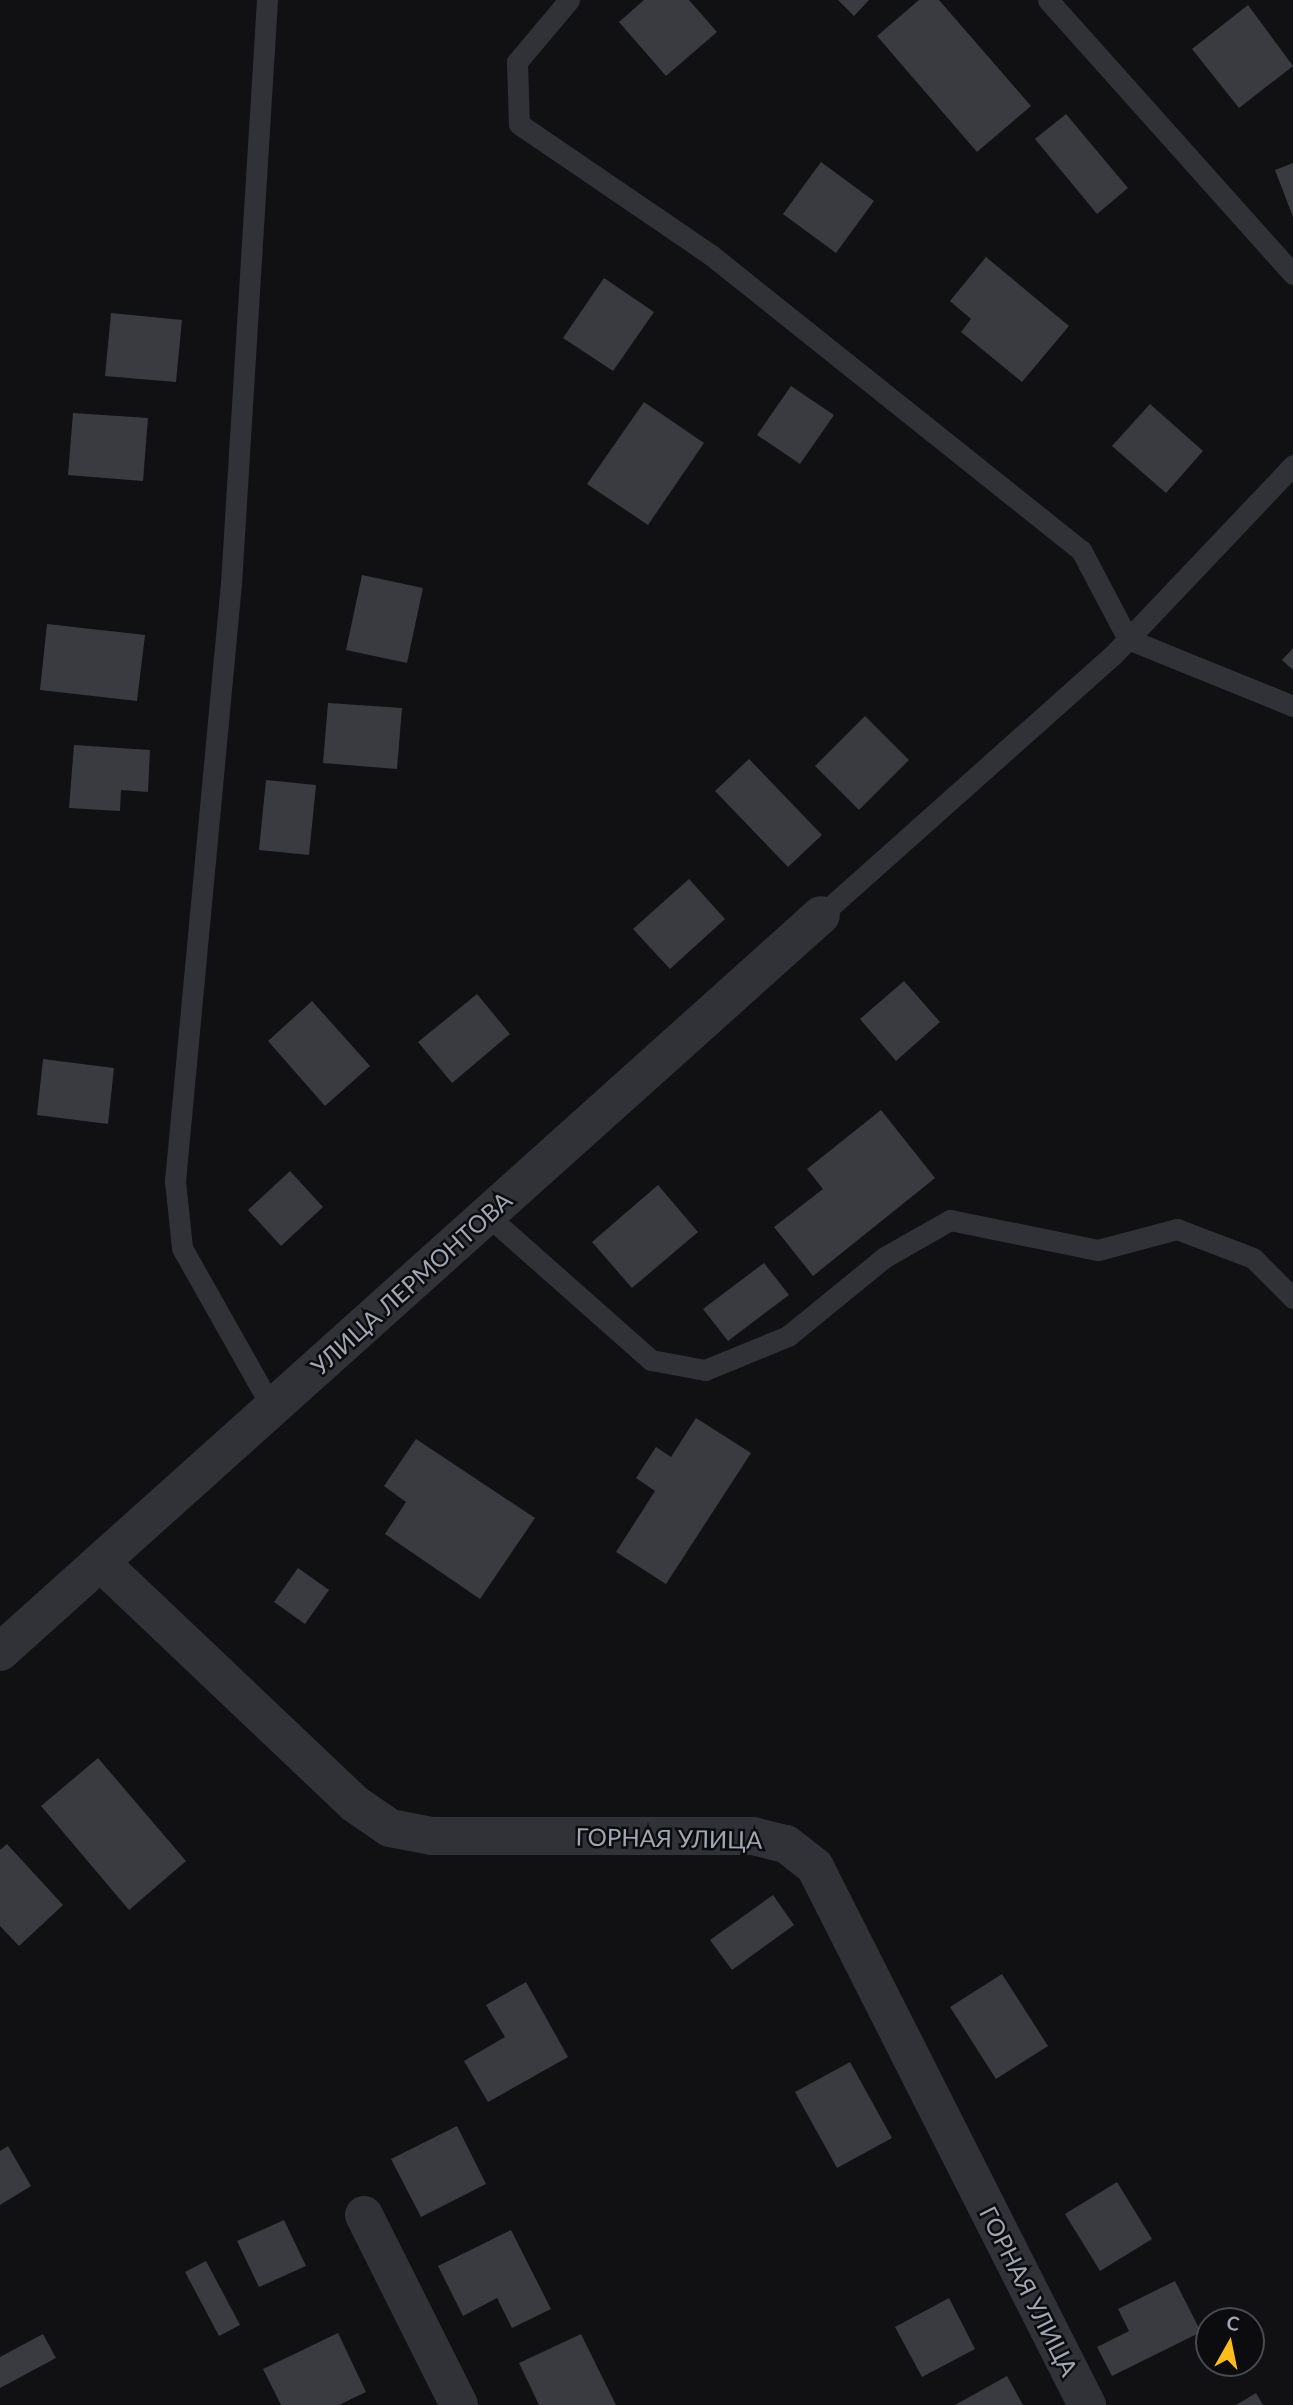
<!DOCTYPE html>
<meta charset="utf-8">
<style>
body{margin:0}
#map{position:relative;width:1293px;height:2405px;overflow:hidden;background:#111113;font-family:Lato,sans-serif}
div>[style]{position:absolute}
.building>*{inset:0;background:#3a3b41}
.service>*{height:21px;margin:-10.5px;padding:0 10.5px;transform-origin:10.5px;border-radius:10.5px;background:#313238}
.minor>*{height:38px;margin:-19px;padding:0 19px;transform-origin:19px;border-radius:19px;background:#313238}
span{translate:-50% -50%;white-space:nowrap;text-align:center;line-height:1.15;-webkit-text-stroke:5px #0c0c0e;paint-order:stroke}
.street-label{font-size:24px;color:#a1a6b5}
.north{position:absolute;left:1195px;top:2307px;width:70px;height:70px;box-sizing:border-box;background:#0c0c0e;border:2px solid #484a51;border-radius:50%;rotate:9deg;font-size:19px;font-weight:700;line-height:28px;text-align:center;color:#a1a6b5}
.north::after{content:'';display:block;margin:auto;width:24px;height:32px;background:#ffbd1c;clip-path:polygon(50% 0,100% 100%,50% 72%,0 100%)}
</style>
<div id="map">
<div class="building">
<i style="clip-path:polygon(644px 0,689px 0,717px 32px,666px 76px,619px 22px)"></i>
<i style="clip-path:polygon(838px 0,869px 0,854px 16px)"></i>
<i style="clip-path:polygon(919px 0,939px 0,1031px 106px,977px 152px,877px 36px)"></i>
<i style="clip-path:polygon(1248px 5px,1293px 66px,1239px 108px,1192px 49px)"></i>
<i style="clip-path:polygon(1066px 114px,1128px 188px,1097px 214px,1035px 139px)"></i>
<i style="clip-path:polygon(821px 162px,874px 201px,836px 253px,783px 214px)"></i>
<i style="clip-path:polygon(1293px 163px,1293px 217px,1275px 170px)"></i>
<i style="clip-path:polygon(986px 257px,1069px 326px,1022px 382px,961px 332px,971px 319px,950px 301px)"></i>
<i style="clip-path:polygon(604px 278px,654px 312px,613px 371px,563px 338px)"></i>
<i style="clip-path:polygon(111px 313px,182px 320px,176px 382px,105px 376px)"></i>
<i style="clip-path:polygon(791px 386px,834px 415px,800px 464px,757px 435px)"></i>
<i style="clip-path:polygon(644px 402px,704px 443px,648px 525px,587px 484px)"></i>
<i style="clip-path:polygon(1150px 404px,1203px 451px,1166px 493px,1112px 446px)"></i>
<i style="clip-path:polygon(73px 413px,148px 418px,143px 481px,68px 475px)"></i>
<i style="clip-path:polygon(362px 575px,423px 588px,407px 663px,346px 650px)"></i>
<i style="clip-path:polygon(47px 624px,145px 635px,137px 701px,40px 690px)"></i>
<i style="clip-path:polygon(1293px 648px,1293px 670px,1282px 660px)"></i>
<i style="clip-path:polygon(328px 703px,402px 708px,397px 769px,323px 763px)"></i>
<i style="clip-path:polygon(865px 716px,909px 760px,859px 810px,815px 766px)"></i>
<i style="clip-path:polygon(74px 745px,150px 750px,148px 792px,121px 790px,120px 811px,69px 808px)"></i>
<i style="clip-path:polygon(749px 759px,822px 835px,788px 867px,715px 791px)"></i>
<i style="clip-path:polygon(266px 780px,316px 785px,309px 855px,259px 850px)"></i>
<i style="clip-path:polygon(689px 879px,725px 919px,670px 969px,633px 929px)"></i>
<i style="clip-path:polygon(904px 981px,940px 1022px,896px 1061px,860px 1019px)"></i>
<i style="clip-path:polygon(477px 994px,510px 1034px,452px 1083px,418px 1042px)"></i>
<i style="clip-path:polygon(312px 1001px,370px 1066px,325px 1106px,268px 1041px)"></i>
<i style="clip-path:polygon(43px 1059px,114px 1068px,108px 1124px,37px 1115px)"></i>
<i style="clip-path:polygon(881px 1110px,935px 1178px,813px 1276px,774px 1227px,823px 1189px,807px 1169px)"></i>
<i style="clip-path:polygon(290px 1171px,323px 1207px,281px 1246px,248px 1210px)"></i>
<i style="clip-path:polygon(658px 1185px,698px 1232px,632px 1288px,592px 1242px)"></i>
<i style="clip-path:polygon(764px 1263px,789px 1295px,728px 1341px,703px 1309px)"></i>
<i style="clip-path:polygon(696px 1418px,751px 1453px,666px 1584px,616px 1552px,655px 1491px,636px 1478px,656px 1447px,671px 1457px)"></i>
<i style="clip-path:polygon(416px 1439px,535px 1518px,480px 1599px,385px 1534px,406px 1502px,384px 1486px)"></i>
<i style="clip-path:polygon(298px 1568px,329px 1590px,305px 1624px,274px 1602px)"></i>
<i style="clip-path:polygon(98px 1758px,186px 1861px,129px 1910px,41px 1806px)"></i>
<i style="clip-path:polygon(7px 1844px,63px 1905px,19px 1946px,0 1926px,0 1850px)"></i>
<i style="clip-path:polygon(773px 1895px,794px 1925px,732px 1970px,710px 1940px)"></i>
<i style="clip-path:polygon(1002px 1974px,1048px 2046px,996px 2079px,950px 2007px)"></i>
<i style="clip-path:polygon(526px 1982px,568px 2057px,488px 2102px,464px 2061px,505px 2037px,486px 2005px)"></i>
<i style="clip-path:polygon(850px 2062px,892px 2138px,837px 2168px,795px 2092px)"></i>
<i style="clip-path:polygon(457px 2126px,486px 2184px,421px 2217px,391px 2159px)"></i>
<i style="clip-path:polygon(8px 2146px,31px 2186px,0 2205px,0 2151px)"></i>
<i style="clip-path:polygon(1117px 2182px,1152px 2239px,1100px 2271px,1065px 2214px)"></i>
<i style="clip-path:polygon(284px 2220px,306px 2266px,259px 2287px,237px 2241px)"></i>
<i style="clip-path:polygon(511px 2230px,551px 2309px,512px 2328px,497px 2298px,463px 2316px,438px 2266px)"></i>
<i style="clip-path:polygon(206px 2261px,240px 2325px,219px 2336px,185px 2272px)"></i>
<i style="clip-path:polygon(1175px 2281px,1201px 2332px,1112px 2376px,1097px 2347px,1129px 2331px,1118px 2309px)"></i>
<i style="clip-path:polygon(949px 2298px,975px 2349px,922px 2377px,895px 2327px)"></i>
<i style="clip-path:polygon(338px 2333px,366px 2392px,339px 2405px,281px 2405px,263px 2369px)"></i>
<i style="clip-path:polygon(43px 2334px,56px 2358px,0 2388px,0 2357px)"></i>
<i style="clip-path:polygon(581px 2334px,616px 2405px,539px 2405px,519px 2363px)"></i>
<i style="clip-path:polygon(1007px 2376px,1023px 2405px,955px 2405px)"></i>
<i style="clip-path:polygon(1256px 2393px,1263px 2405px,1236px 2405px)"></i>
</div>
<div class="service">
<i style="left:267px;top:0;width:584px;rotate:93.53deg"></i>
<i style="left:231px;top:583px;width:601px;rotate:95.35deg"></i>
<i style="left:175px;top:1181px;width:67px;rotate:84deg"></i>
<i style="left:182px;top:1248px;width:184px;rotate:60.6deg"></i>
<i style="left:569px;top:0;width:81px;rotate:130deg"></i>
<i style="left:517px;top:62px;width:62px;rotate:88.2deg"></i>
<i style="left:519px;top:124px;width:232px;rotate:34.3deg"></i>
<i style="left:711px;top:255px;width:473px;rotate:38.6deg"></i>
<i style="left:1081px;top:550px;width:101px;rotate:62.2deg"></i>
<i style="left:1128px;top:639px;width:178px;rotate:22.1deg"></i>
<i style="left:1048px;top:0;width:368px;rotate:48.2deg"></i>
<i style="left:821px;top:915px;width:391px;rotate:-41.7deg"></i>
<i style="left:1113px;top:655px;width:262px;rotate:-46.5deg"></i>
<i style="left:487px;top:1215px;width:219px;rotate:41.5deg"></i>
<i style="left:651px;top:1360px;width:55px;rotate:10.5deg"></i>
<i style="left:705px;top:1370px;width:90px;rotate:-22.3deg"></i>
<i style="left:788px;top:1336px;width:125px;rotate:-39.2deg"></i>
<i style="left:885px;top:1257px;width:75px;rotate:-29.6deg"></i>
<i style="left:950px;top:1220px;width:151px;rotate:11.5deg"></i>
<i style="left:1098px;top:1250px;width:82px;rotate:-14.9deg"></i>
<i style="left:1177px;top:1229px;width:81px;rotate:20.9deg"></i>
<i style="left:1253px;top:1258px;width:57px;rotate:45deg"></i>
</div>
<div class="minor">
<i style="left:100px;top:1562px;width:352px;rotate:43.5deg"></i>
<i style="left:355px;top:1804px;width:42px;rotate:34.4deg"></i>
<i style="left:390px;top:1828px;width:43px;rotate:10.8deg"></i>
<i style="left:432px;top:1836px;width:321px"></i>
<i style="left:753px;top:1836px;width:34px;rotate:14deg"></i>
<i style="left:786px;top:1844px;width:37px;rotate:38deg"></i>
<i style="left:815px;top:1867px;width:603px;rotate:63.18deg"></i>
<i style="left:0;top:1652px;width:1103px;rotate:-41.91deg"></i>
<i style="left:364px;top:2215px;width:212px;rotate:63.4deg"></i>
</div>
<div class="street-label">
<span style="left:411px;top:1283px;rotate:-42deg">УЛИЦА ЛЕРМОНТОВА</span>
<span style="left:669px;top:1838px;rotate:1deg">ГОРНАЯ УЛИЦА</span>
<span style="left:1029px;top:2291px;rotate:63deg">ГОРНАЯ УЛИЦА</span>
</div>
<div class="north">С</div>
</div>
